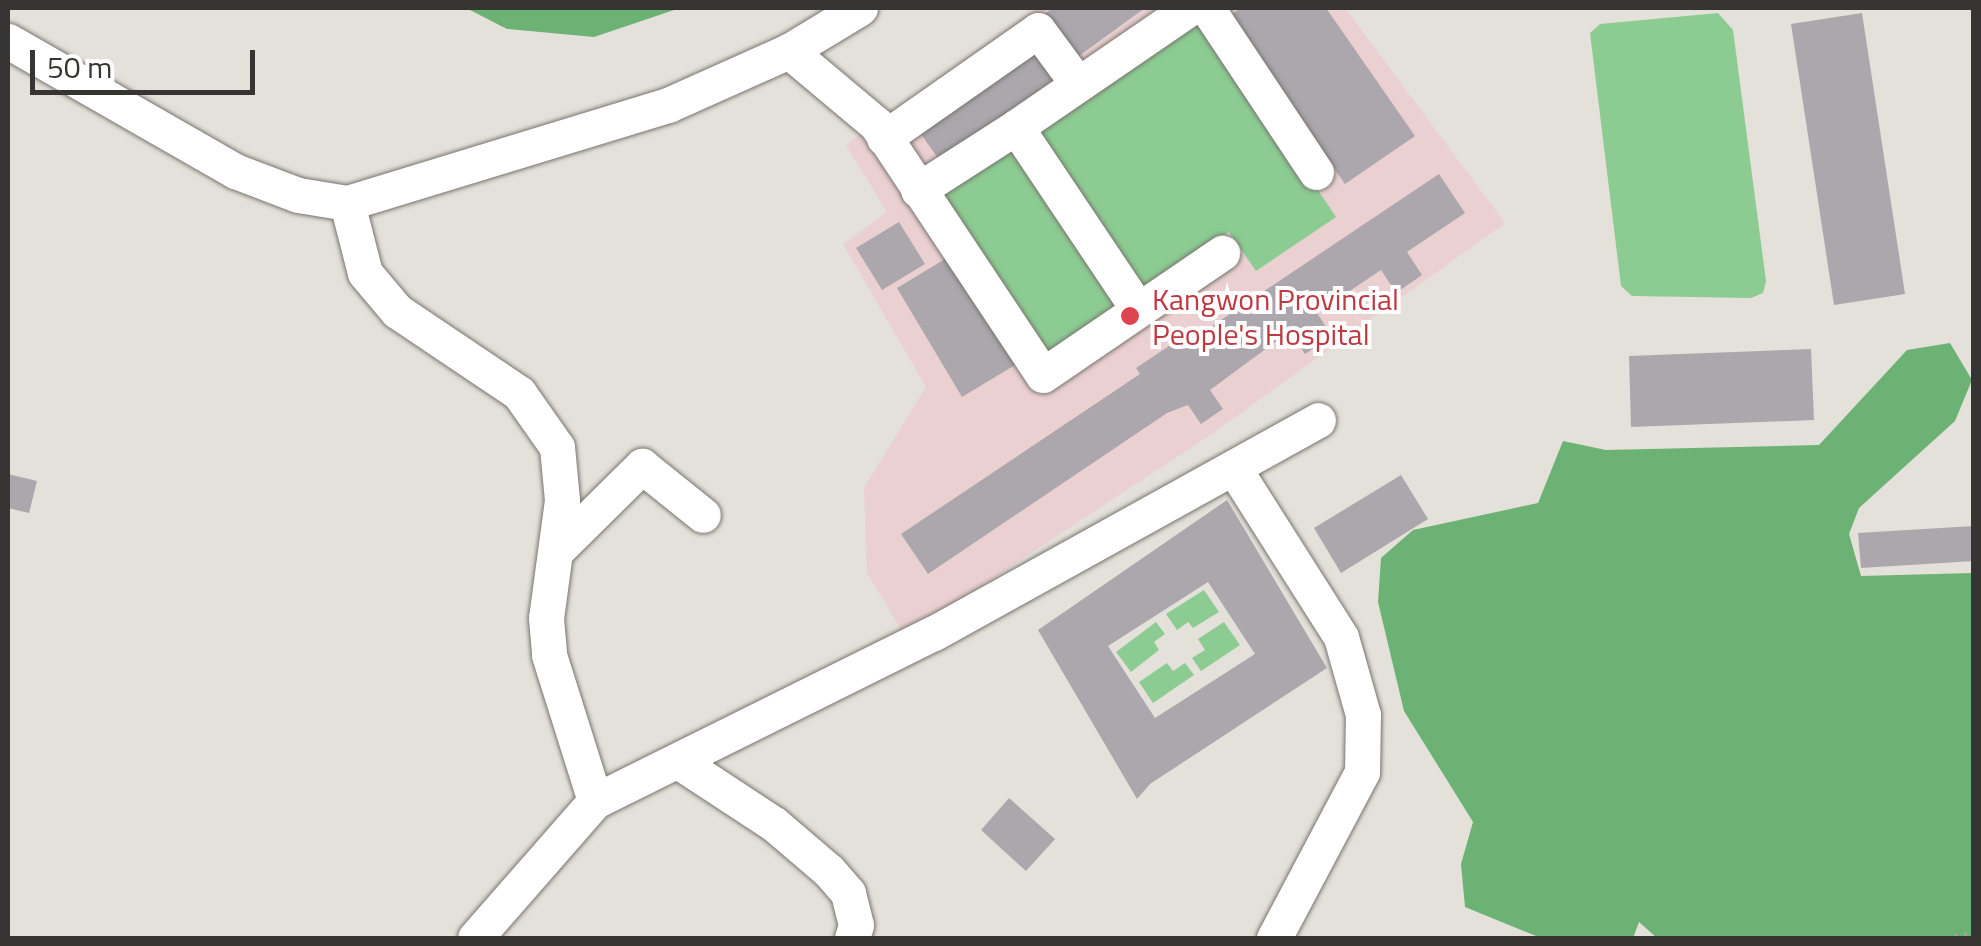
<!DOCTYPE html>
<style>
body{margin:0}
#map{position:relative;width:1981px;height:946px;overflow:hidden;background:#e4e1da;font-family:"Titillium Web",sans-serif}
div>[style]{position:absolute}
.medical>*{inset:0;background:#ebd0d1}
.green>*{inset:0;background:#8ccc92}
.forest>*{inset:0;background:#6cb274}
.building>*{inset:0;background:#aba7ad}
.path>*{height:5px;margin-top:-2.5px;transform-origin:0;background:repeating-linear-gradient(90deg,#a7a59f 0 2.5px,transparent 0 10.5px)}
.roads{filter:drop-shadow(0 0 2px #78756f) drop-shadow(0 0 2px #78756f)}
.minor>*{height:35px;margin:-17.5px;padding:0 17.5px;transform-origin:17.5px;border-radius:17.5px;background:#fff}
.dots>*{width:28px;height:28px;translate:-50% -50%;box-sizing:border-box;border:5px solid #fff;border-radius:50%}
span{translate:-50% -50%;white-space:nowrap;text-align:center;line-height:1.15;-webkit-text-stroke:8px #fff;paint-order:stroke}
.health-label{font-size:30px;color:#be3a42}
.left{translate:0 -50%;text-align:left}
.frame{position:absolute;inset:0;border:10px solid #363533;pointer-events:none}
.scale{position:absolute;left:30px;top:50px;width:225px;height:45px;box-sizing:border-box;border:5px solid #363533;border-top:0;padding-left:12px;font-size:30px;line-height:35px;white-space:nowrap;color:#363533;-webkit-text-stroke:8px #fff;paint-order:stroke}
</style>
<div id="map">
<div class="medical">
<i style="clip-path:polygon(1037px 8px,1345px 8px,1505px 223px,1209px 436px,905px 636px,867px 573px,864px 488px,926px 387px,843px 244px,887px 212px,846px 145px)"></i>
</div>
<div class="green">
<i style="clip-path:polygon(1199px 13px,1336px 217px,1256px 271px,1229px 232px,1050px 353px,939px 189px)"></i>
<i style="clip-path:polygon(1718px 13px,1733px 30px,1766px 281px,1763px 293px,1751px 298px,1632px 296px,1621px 286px,1590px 33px,1600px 24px)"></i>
<i style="clip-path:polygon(1204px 590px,1219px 612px,1193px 628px,1188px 622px,1177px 630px,1166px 614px)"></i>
<i style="clip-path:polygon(1156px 622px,1165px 634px,1154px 642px,1159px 650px,1131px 672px,1116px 652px)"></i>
<i style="clip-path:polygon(1224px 622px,1240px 645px,1201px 671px,1192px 658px,1205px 650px,1198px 639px)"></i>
<i style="clip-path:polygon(1167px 663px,1173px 671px,1185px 663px,1194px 675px,1153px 703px,1139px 682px)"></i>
</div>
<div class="forest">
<i style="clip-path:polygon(466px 8px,680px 8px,594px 37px,507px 29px)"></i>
<i style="clip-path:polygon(1950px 343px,1972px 380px,1955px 421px,1859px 508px,1849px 534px,1861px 576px,1973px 573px,1973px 938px,1657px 938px,1639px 922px,1633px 938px,1541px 938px,1465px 907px,1461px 864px,1473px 822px,1404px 711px,1378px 602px,1381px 558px,1413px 530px,1538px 503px,1563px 441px,1606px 450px,1819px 445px,1907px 350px)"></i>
</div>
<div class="building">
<i style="clip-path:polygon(1053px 8px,1145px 8px,1072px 61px,1040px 17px)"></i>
<i style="clip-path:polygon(1241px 8px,1326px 8px,1415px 136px,1345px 184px,1229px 16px)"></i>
<i style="clip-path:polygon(1862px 13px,1905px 294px,1834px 305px,1791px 24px)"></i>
<i style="clip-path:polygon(1025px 42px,1053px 80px,940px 161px,913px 123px)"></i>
<i style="clip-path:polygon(1439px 174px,1465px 213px,1407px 252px,1422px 275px,1396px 293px,1381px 270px,1317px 313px,1332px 336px,1305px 354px,1290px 331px,1210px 390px,1223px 409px,1201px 424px,1188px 405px,1167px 413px,928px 574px,901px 534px,1140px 374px,1136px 368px,1196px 328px,1200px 334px)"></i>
<i style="clip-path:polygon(899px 222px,925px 264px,882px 290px,856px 248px)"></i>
<i style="clip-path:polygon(950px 256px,1015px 365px,962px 397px,897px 288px)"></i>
<i style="clip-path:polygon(1811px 349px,1814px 420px,1631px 427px,1629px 356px)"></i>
<i style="clip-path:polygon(8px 474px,37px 481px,29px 513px,8px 508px)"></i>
<i style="clip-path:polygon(1401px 475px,1428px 519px,1341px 573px,1314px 528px)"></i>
<i style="clip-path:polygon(evenodd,1227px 500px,1327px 668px,1150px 784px,1137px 799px,1038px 630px,1227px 500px,1208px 582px,1255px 654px,1155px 718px,1108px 646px,1208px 582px)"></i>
<i style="clip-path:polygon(1974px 526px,1974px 561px,1861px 568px,1858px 533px)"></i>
<i style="clip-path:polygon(1009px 798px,1055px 839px,1026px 871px,981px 830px)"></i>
</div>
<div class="path">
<i style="left:1944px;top:938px;width:30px;rotate:-9deg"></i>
</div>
<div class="roads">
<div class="minor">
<i style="left:1207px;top:8px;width:197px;rotate:56.4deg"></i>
<i style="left:8px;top:41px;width:262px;rotate:29.8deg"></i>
<i style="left:235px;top:171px;width:67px;rotate:20.9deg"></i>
<i style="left:298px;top:195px;width:50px;rotate:9.3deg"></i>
<i style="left:347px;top:203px;width:72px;rotate:75.6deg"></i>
<i style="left:365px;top:273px;width:50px;rotate:49.9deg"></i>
<i style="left:397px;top:311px;width:147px;rotate:33.9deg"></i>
<i style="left:519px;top:393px;width:66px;rotate:54.9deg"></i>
<i style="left:557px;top:447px;width:53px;rotate:84.6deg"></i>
<i style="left:562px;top:500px;width:119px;rotate:97.7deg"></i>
<i style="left:546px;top:618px;width:37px;rotate:85deg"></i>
<i style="left:549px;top:655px;width:153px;rotate:72.5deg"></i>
<i style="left:595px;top:801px;width:182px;rotate:131.2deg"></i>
<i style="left:789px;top:51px;width:114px;rotate:40deg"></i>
<i style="left:876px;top:124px;width:301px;rotate:56.4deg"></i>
<i style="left:1043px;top:375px;width:217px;rotate:-34.3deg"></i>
<i style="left:1016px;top:127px;width:211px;rotate:-34.4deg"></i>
<i style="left:884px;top:138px;width:188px;rotate:-35deg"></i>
<i style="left:1038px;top:30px;width:66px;rotate:53.7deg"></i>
<i style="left:918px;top:190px;width:117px;rotate:-32.7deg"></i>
<i style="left:1016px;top:127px;width:219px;rotate:56.2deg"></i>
<i style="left:347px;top:203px;width:336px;rotate:-17deg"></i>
<i style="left:668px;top:105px;width:133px;rotate:-24.1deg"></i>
<i style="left:789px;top:51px;width:83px;rotate:-31.2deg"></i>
<i style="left:1235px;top:470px;width:198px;rotate:57.6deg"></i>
<i style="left:1341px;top:637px;width:81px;rotate:74.2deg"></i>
<i style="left:1363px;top:715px;width:57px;rotate:91deg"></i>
<i style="left:1362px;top:772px;width:188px;rotate:117.9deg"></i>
<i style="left:559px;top:548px;width:117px;rotate:-44.7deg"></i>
<i style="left:642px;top:466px;width:78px;rotate:38.8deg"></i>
<i style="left:678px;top:761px;width:115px;rotate:33.3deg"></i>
<i style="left:774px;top:824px;width:72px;rotate:40.5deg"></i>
<i style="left:829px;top:871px;width:29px;rotate:49deg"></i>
<i style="left:848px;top:893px;width:33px;rotate:76deg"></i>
<i style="left:856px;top:925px;width:14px;rotate:107deg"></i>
<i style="left:595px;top:801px;width:378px;rotate:-26.4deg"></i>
<i style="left:934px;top:633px;width:439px;rotate:-29deg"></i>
</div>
</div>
<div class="dots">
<i style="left:1130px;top:316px;background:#e0444e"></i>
</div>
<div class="health-label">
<span class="left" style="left:1152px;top:316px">Kangwon Provincial<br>People's Hospital</span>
</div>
<div class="frame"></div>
<div class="scale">50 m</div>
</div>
